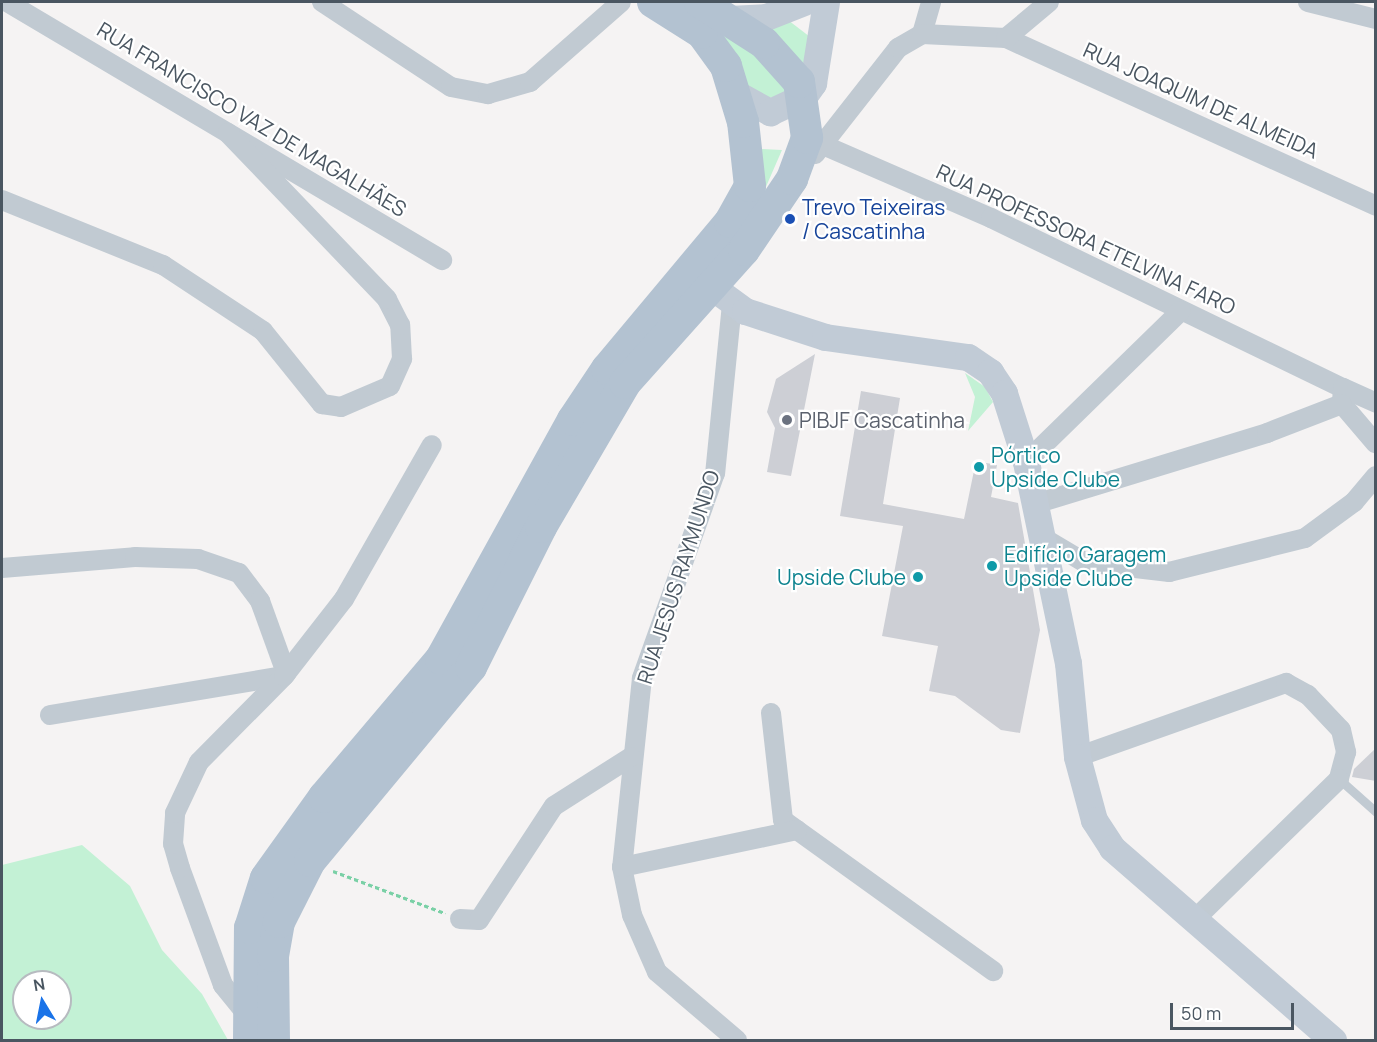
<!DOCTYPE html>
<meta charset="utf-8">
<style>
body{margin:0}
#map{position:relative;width:1377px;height:1042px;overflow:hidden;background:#f5f3f3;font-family:Manrope,sans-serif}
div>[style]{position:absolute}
.green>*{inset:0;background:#c3f1d5}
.building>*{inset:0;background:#cdcfd5}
.path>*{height:3px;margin-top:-1.5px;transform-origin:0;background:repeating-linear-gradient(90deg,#7ad0a6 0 4.5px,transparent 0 7.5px)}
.lane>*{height:9px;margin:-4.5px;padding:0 4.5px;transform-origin:4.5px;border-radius:4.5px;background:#c1cad2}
.street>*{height:20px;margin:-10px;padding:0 10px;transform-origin:10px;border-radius:10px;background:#c1cad2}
.secondary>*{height:27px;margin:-13.5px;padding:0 13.5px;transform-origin:13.5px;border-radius:13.5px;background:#c1cbd6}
.primary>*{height:32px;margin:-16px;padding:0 16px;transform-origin:16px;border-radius:16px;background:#b3c2d1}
.dots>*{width:16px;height:16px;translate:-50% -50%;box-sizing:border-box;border:3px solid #fff;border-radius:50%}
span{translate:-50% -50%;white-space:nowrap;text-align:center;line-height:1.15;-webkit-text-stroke:4.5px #fff;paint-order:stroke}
.street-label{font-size:21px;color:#4a5661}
.transit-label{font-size:21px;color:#164399}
.left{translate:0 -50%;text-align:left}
.worship-label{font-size:21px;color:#5b616d}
.culture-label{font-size:21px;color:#0d838f}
.right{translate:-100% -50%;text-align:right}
.frame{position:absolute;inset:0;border:3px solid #4a5661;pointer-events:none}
.north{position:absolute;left:12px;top:970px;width:60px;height:60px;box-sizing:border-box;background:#fff;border:2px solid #b7bbc0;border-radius:50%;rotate:350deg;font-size:16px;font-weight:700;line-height:24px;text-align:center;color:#4a5661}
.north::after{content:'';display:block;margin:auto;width:21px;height:27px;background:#1a73e8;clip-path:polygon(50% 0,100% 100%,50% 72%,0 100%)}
.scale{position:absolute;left:1170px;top:1003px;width:124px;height:27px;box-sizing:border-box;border:3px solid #4a5661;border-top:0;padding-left:8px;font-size:18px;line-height:21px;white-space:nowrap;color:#4a5661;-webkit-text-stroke:4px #fff;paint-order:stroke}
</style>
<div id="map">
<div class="green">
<i style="clip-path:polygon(672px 2px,683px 2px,772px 62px,792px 94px,760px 99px)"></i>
<i style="clip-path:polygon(788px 20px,814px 40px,807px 67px,760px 31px)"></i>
<i style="clip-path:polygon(761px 149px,782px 150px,765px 189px,768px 199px,730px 250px,764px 176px)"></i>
<i style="clip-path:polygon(965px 373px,985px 387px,993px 402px,968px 431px,975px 397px)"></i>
<i style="clip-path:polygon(evenodd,82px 845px,130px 886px,162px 950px,202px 994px,228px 1040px,2px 1040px,2px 865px,82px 845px,24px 982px,60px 982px,60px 1018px,24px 1018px,24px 982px)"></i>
</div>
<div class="building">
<i style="clip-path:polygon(815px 354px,791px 476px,767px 472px,775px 428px,767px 412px,776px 379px)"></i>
<i style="clip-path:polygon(861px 391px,900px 398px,883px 504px,964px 519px,976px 461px,997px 465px,991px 497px,1018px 503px,1040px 630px,1020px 733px,1001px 730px,955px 696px,929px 691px,938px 646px,882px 636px,903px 526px,840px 516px)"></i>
<i style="clip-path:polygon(1376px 748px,1376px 781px,1352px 777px,1354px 769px)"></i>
</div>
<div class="path">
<i style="left:333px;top:871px;width:120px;rotate:20.6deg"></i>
</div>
<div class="lane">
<i style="left:1339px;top:779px;width:50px;rotate:41.7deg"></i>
</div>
<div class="street">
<i style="left:7px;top:2px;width:506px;rotate:30.67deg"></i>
<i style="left:322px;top:2px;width:154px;rotate:33.4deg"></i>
<i style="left:451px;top:87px;width:38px;rotate:11deg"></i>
<i style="left:488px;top:94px;width:44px;rotate:-15.9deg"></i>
<i style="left:530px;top:82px;width:121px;rotate:-41.3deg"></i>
<i style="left:1308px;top:2px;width:70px;rotate:14deg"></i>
<i style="left:922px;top:34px;width:33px;rotate:-74deg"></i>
<i style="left:1006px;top:38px;width:406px;rotate:24.4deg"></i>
<i style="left:807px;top:138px;width:201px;rotate:23.5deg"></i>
<i style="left:991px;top:218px;width:391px;rotate:25.8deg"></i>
<i style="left:1343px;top:388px;width:16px;rotate:94deg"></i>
<i style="left:1342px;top:404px;width:52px;rotate:49.6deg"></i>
<i style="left:815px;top:154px;width:135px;rotate:-51.9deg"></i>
<i style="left:898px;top:48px;width:28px;rotate:-30deg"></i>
<i style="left:922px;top:34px;width:84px;rotate:2.7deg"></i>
<i style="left:1006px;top:38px;width:56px;rotate:-39.9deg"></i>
<i style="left:2px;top:200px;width:174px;rotate:22deg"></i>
<i style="left:163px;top:265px;width:120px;rotate:33.4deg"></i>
<i style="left:263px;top:331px;width:94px;rotate:51.1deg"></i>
<i style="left:322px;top:404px;width:19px;rotate:9deg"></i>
<i style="left:341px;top:407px;width:53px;rotate:-23.2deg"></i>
<i style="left:390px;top:386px;width:30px;rotate:-66deg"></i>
<i style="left:402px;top:359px;width:34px;rotate:-93deg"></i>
<i style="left:400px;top:325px;width:29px;rotate:-117deg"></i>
<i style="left:387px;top:299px;width:230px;rotate:-133.8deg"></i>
<i style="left:732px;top:304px;width:170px;rotate:95.7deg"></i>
<i style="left:715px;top:473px;width:218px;rotate:109.6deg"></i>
<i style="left:642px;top:678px;width:190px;rotate:96deg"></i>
<i style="left:622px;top:867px;width:49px;rotate:78.2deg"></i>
<i style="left:632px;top:915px;width:62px;rotate:66.3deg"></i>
<i style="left:657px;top:972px;width:105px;rotate:40.4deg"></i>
<i style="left:1343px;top:388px;width:36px;rotate:24deg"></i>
<i style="left:1026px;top:462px;width:216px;rotate:-44.3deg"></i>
<i style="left:1035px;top:504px;width:243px;rotate:-17deg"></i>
<i style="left:1267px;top:433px;width:80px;rotate:-21.1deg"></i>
<i style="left:1042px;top:537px;width:49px;rotate:30.8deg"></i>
<i style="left:1084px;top:562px;width:86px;rotate:6.7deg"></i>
<i style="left:1169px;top:572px;width:140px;rotate:-14deg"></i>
<i style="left:1305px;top:538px;width:61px;rotate:-36.3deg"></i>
<i style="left:1354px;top:502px;width:34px;rotate:-50deg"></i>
<i style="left:2px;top:568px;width:133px;rotate:-4.7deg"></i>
<i style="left:135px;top:557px;width:63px;rotate:1.8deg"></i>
<i style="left:198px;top:559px;width:43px;rotate:18.9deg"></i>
<i style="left:239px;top:573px;width:35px;rotate:53deg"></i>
<i style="left:260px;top:601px;width:77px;rotate:70.1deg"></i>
<i style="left:771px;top:713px;width:108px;rotate:83.6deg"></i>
<i style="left:783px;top:820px;width:259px;rotate:35.7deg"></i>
<i style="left:50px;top:715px;width:237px;rotate:-9.5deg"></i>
<i style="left:1077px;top:757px;width:222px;rotate:-19.5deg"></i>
<i style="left:1286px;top:683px;width:25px;rotate:29deg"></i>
<i style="left:1308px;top:695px;width:48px;rotate:46.7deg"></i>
<i style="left:1341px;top:730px;width:23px;rotate:77deg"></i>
<i style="left:1346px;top:752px;width:28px;rotate:105deg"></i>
<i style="left:1339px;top:779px;width:204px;rotate:135.8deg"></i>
<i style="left:622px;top:867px;width:179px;rotate:-11.9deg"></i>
<i style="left:460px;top:919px;width:19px;rotate:3deg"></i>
<i style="left:479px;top:920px;width:136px;rotate:-56.7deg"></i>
<i style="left:554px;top:806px;width:91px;rotate:-32.5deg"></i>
<i style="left:248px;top:1016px;width:40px;rotate:-129deg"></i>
<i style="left:223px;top:985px;width:125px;rotate:-110.2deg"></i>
<i style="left:180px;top:868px;width:25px;rotate:-106deg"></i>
<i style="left:173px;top:844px;width:31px;rotate:-86deg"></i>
<i style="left:175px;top:813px;width:56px;rotate:-64.8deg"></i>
<i style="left:199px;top:762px;width:121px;rotate:-45.3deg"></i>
<i style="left:284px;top:676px;width:98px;rotate:-52.1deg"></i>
<i style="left:344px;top:599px;width:177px;rotate:-60.3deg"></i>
</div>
<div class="secondary">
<i style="left:729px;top:19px;width:37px;rotate:-3deg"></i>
<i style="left:766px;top:17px;width:41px;rotate:-21.5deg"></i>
<i style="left:737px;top:94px;width:38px;rotate:29deg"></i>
<i style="left:770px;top:112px;width:38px;rotate:-25deg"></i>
<i style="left:804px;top:96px;width:16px;rotate:-55deg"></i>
<i style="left:813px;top:83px;width:82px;rotate:-80.9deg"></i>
<i style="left:712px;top:287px;width:41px;rotate:36deg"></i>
<i style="left:745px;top:311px;width:84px;rotate:18deg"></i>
<i style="left:825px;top:337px;width:144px;rotate:8deg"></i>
<i style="left:968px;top:357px;width:27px;rotate:34deg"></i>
<i style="left:990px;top:372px;width:25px;rotate:56deg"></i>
<i style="left:1004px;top:393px;width:72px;rotate:72.3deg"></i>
<i style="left:1026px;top:462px;width:205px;rotate:78.2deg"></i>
<i style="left:1068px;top:663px;width:94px;rotate:84.5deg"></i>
<i style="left:1077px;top:757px;width:65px;rotate:74.9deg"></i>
<i style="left:1094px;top:820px;width:33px;rotate:57deg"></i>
<i style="left:1112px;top:848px;width:293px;rotate:41deg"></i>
</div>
<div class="primary">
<i style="left:249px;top:1040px;width:112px;rotate:-89.5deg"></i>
<i style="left:250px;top:928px;width:52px;rotate:-72.3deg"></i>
<i style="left:266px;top:878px;width:100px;rotate:-54.4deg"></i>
<i style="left:324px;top:797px;width:181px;rotate:-49.7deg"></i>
<i style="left:441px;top:659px;width:273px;rotate:-61.1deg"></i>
<i style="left:573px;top:420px;width:61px;rotate:-56.3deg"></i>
<i style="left:607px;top:369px;width:192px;rotate:-50.1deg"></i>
<i style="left:730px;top:222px;width:41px;rotate:-60.9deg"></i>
<i style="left:750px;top:186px;width:64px;rotate:-96.2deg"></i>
<i style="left:743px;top:122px;width:59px;rotate:-106.9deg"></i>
<i style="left:726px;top:66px;width:41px;rotate:-126deg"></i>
<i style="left:702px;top:33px;width:58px;rotate:-147.7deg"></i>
<i style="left:274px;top:1040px;width:84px;rotate:-90.7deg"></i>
<i style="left:273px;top:956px;width:35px;rotate:-80deg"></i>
<i style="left:279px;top:922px;width:68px;rotate:-63.1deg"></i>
<i style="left:310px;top:861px;width:252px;rotate:-50.3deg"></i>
<i style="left:471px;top:667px;width:157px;rotate:-63.4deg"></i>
<i style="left:541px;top:527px;width:167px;rotate:-59.7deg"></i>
<i style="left:625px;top:383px;width:178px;rotate:-48.2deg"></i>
<i style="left:744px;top:250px;width:86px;rotate:-55.9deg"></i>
<i style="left:792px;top:179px;width:44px;rotate:-69.9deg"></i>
<i style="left:807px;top:138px;width:57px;rotate:-98.1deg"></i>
<i style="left:799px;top:82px;width:52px;rotate:-131.9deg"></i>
<i style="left:764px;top:43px;width:76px;rotate:-147.4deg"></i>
</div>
<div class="dots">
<i style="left:790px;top:219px;background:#1a4fb4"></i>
<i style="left:787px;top:420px;background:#6b7280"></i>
<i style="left:979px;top:467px;background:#0f9aa8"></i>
<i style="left:992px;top:566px;background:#0f9aa8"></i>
<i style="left:918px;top:577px;background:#0f9aa8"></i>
</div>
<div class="street-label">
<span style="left:1201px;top:100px;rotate:24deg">RUA JOAQUIM DE ALMEIDA</span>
<span style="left:252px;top:119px;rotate:31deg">RUA FRANCISCO VAZ DE MAGALHÃES</span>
<span style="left:1086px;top:239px;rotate:25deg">RUA PROFESSORA ETELVINA FARO</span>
<span style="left:678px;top:577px;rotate:-72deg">RUA JESUS RAYMUNDO</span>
</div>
<div class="transit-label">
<span class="left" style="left:802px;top:219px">Trevo Teixeiras<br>/ Cascatinha</span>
</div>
<div class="worship-label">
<span class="left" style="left:799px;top:420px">PIBJF Cascatinha</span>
</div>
<div class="culture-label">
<span class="left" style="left:991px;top:467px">Pórtico<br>Upside Clube</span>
<span class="left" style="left:1004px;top:566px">Edifício Garagem<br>Upside Clube</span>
<span class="right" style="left:906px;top:577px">Upside Clube</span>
</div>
<div class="frame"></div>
<div class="north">N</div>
<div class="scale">50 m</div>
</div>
